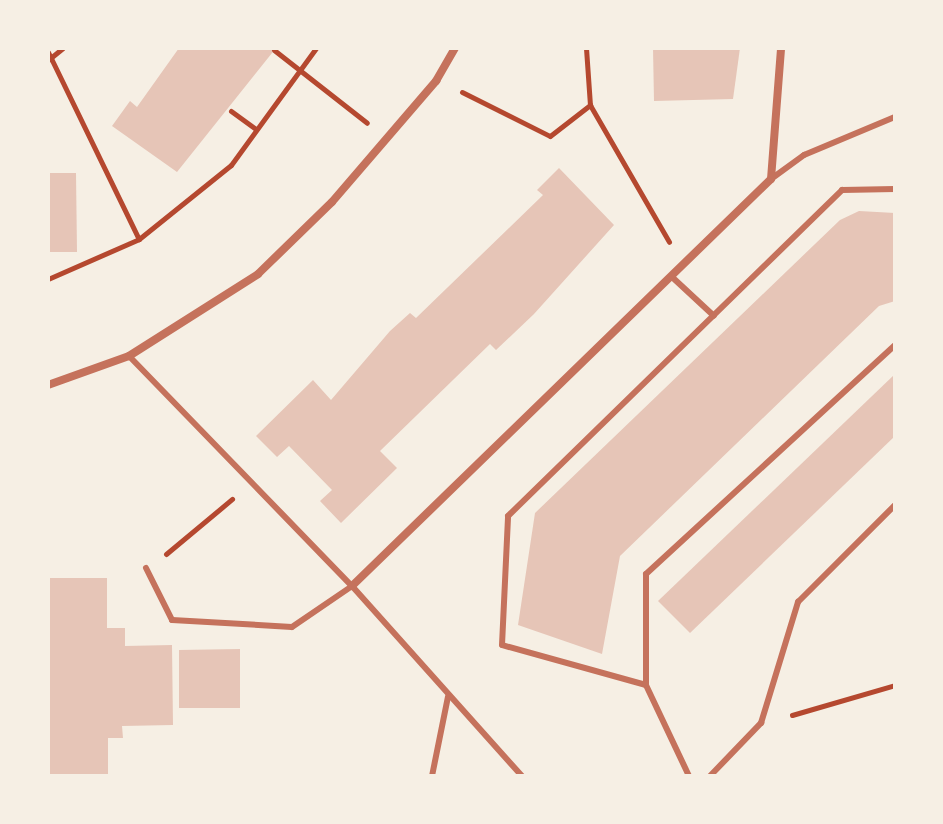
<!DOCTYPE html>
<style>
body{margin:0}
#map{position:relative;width:943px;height:824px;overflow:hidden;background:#f6efe4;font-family:Helvetica,sans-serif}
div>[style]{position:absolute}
.building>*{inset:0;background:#e6c5b7}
.path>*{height:5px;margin:-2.5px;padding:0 2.5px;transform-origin:2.5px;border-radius:2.5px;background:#b5482f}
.service>*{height:6px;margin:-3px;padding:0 3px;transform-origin:3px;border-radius:3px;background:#c5725c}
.minor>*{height:8px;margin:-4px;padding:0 4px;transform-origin:4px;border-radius:4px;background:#c5725c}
span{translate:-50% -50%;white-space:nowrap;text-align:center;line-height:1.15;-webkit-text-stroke:6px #f6efe4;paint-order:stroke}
.frame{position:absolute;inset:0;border:50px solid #f6efe4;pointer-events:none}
</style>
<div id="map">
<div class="building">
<i style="clip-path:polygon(179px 48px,276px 48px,177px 172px,112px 126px,130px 101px,137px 107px)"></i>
<i style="clip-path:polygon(653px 48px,740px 48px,733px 99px,654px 101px)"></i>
<i style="clip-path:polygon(559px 168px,614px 225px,534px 314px,496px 350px,490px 344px,380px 451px,397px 468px,341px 523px,320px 501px,332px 490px,289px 446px,277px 457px,256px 436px,313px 380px,331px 400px,390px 331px,410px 313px,416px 318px,543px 195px,537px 190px)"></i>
<i style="clip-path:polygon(48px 173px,76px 173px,77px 252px,48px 252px)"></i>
<i style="clip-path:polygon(859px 211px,895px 213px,895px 301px,879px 306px,620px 556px,602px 654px,518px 625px,535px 513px,840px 220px)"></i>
<i style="clip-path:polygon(895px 374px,895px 436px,690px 633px,658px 601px)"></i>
<i style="clip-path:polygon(48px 578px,107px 578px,107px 628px,125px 628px,125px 646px,172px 645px,173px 725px,122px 726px,123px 738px,108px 738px,108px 776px,48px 776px)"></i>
<i style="clip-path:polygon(240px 649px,240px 708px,179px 708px,179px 650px)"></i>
</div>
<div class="path">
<i style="left:586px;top:48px;width:57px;rotate:86deg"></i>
<i style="left:590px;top:105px;width:158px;rotate:60deg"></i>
<i style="left:274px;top:50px;width:118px;rotate:38.1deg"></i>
<i style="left:48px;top:52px;width:208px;rotate:64.1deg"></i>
<i style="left:48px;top:60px;width:19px;rotate:-39deg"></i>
<i style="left:462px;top:92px;width:98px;rotate:26.6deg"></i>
<i style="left:550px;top:136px;width:51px;rotate:-37.8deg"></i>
<i style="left:231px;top:111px;width:31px;rotate:36deg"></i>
<i style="left:48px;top:279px;width:99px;rotate:-23.7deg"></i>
<i style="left:139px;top:239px;width:118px;rotate:-38.8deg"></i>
<i style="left:231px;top:165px;width:145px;rotate:-54deg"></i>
<i style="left:166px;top:554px;width:86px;rotate:-39.8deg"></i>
<i style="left:792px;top:715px;width:107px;rotate:-16.2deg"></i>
</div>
<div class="service">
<i style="left:771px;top:179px;width:41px;rotate:-36deg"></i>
<i style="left:804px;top:155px;width:99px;rotate:-22.7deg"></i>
<i style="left:672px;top:277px;width:57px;rotate:42.9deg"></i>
<i style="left:129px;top:356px;width:320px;rotate:45.9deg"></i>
<i style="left:146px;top:568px;width:58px;rotate:63.4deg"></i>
<i style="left:172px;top:620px;width:120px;rotate:3.3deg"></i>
<i style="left:292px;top:627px;width:73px;rotate:-34.3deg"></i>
<i style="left:352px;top:586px;width:255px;rotate:48.2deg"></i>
<i style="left:646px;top:685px;width:149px;rotate:-164.5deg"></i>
<i style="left:502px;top:645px;width:129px;rotate:-87.3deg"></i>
<i style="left:508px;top:516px;width:467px;rotate:-44.3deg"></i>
<i style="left:842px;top:190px;width:53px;rotate:-1.1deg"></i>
<i style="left:432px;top:776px;width:81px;rotate:-78.6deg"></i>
<i style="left:689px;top:776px;width:101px;rotate:-115.3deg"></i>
<i style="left:646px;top:685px;width:111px;rotate:-90deg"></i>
<i style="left:646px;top:574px;width:338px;rotate:-42.6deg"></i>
<i style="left:710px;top:776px;width:74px;rotate:-46.1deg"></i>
<i style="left:761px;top:723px;width:127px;rotate:-73deg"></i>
<i style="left:798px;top:602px;width:137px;rotate:-45deg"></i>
</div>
<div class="minor">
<i style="left:48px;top:385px;width:86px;rotate:-19.7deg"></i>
<i style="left:129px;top:356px;width:153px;rotate:-32.4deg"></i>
<i style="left:258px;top:274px;width:103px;rotate:-44.2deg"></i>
<i style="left:332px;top:202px;width:160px;rotate:-49.3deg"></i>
<i style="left:436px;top:81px;width:38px;rotate:-60deg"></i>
<i style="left:352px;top:586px;width:584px;rotate:-44.17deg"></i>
<i style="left:771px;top:179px;width:131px;rotate:-85.6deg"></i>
</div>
<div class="frame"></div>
</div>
